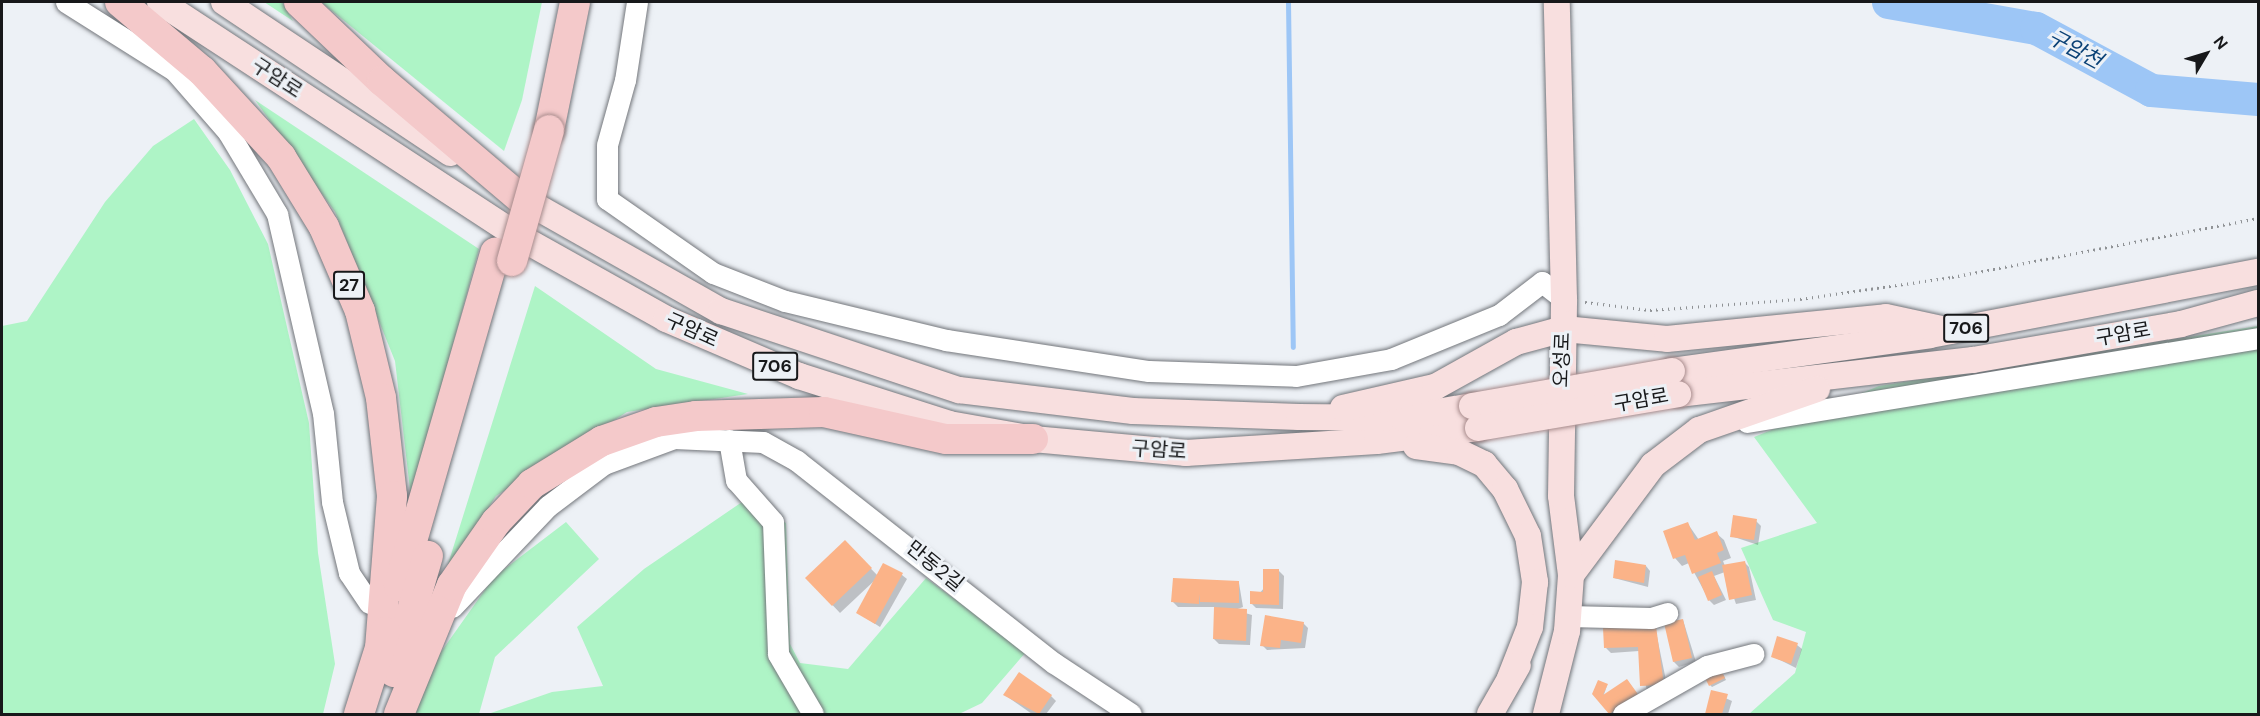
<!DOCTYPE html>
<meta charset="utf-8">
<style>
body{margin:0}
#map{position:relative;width:2260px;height:716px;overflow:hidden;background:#edf1f6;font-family:"DM Sans","Noto Sans KR",sans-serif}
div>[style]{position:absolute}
.green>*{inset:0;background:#aef4c6}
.shadow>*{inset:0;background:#0003}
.stream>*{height:5px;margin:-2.5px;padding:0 2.5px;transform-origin:2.5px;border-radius:2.5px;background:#9dc6f6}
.river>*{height:33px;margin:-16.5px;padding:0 16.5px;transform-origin:16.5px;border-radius:16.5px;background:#9dc6f6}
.building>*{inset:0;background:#fbb388}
.path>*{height:3px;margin-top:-1.5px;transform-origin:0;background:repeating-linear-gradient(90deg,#8f9295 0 1.5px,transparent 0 6px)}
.roads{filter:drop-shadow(0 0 2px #73767b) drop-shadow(0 0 2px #73767b)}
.minor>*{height:21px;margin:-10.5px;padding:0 10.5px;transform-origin:10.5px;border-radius:10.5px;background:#fff}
.major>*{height:26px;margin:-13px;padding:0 13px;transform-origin:13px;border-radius:13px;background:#f8dfdf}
.highway>*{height:30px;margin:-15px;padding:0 15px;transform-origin:15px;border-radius:15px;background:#f4c9ca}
.bridges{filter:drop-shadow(0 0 2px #a78b8c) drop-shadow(0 0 2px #a78b8c)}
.major-bridge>*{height:26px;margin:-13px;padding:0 13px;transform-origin:13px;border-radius:13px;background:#f8dfdf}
.highway-bridge>*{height:30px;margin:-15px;padding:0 15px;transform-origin:15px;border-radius:15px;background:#f4c9ca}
span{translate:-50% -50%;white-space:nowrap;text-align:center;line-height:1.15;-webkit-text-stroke:6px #edf1f6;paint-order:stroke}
.shield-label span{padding:2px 4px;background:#edf1f6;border:2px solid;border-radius:4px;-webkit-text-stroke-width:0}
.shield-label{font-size:18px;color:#17181a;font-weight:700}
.street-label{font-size:20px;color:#17181a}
.water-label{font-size:21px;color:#094075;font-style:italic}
.frame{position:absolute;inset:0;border:3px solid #17181a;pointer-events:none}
.north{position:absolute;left:2176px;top:24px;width:60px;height:60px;-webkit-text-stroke:4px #edf1f6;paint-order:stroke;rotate:52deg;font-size:16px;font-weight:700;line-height:24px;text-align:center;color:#17181a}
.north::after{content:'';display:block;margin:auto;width:21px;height:27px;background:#17181a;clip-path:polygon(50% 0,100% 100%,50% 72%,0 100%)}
</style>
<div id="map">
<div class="green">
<i style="clip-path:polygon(264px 2px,282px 2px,293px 21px)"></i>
<i style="clip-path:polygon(321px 2px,542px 2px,522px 100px,504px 151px)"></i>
<i style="clip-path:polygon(255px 100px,479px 249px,411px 498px,395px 361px,335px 212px)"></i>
<i style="clip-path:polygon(194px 119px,230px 170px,268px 244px,309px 423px,318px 553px,335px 664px,323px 714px,2px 714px,2px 307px,2px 326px,27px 321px,105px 202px,153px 146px)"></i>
<i style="clip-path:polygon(535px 286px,656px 369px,748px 394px,627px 412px,496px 496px,444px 577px)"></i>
<i style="clip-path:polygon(2258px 326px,2258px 714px,1749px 714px,1795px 673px,1806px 632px,1773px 620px,1741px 548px,1817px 523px,1754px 437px,1879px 386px)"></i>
<i style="clip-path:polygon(742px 502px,786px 523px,790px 644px,800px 663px,848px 669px,926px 578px,1026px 652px,982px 703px,959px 714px,488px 714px,552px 692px,603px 686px,577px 627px,644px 569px)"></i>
<i style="clip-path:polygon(566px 522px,599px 559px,495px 657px,479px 714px,412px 714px,424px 676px,494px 577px)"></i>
</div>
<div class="shadow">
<i style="clip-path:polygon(1756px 521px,1761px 526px,1758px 545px,1731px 536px)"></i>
<i style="clip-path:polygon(1688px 524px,1699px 540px,1716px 533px,1724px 540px,1731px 558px,1723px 561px,1725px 566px,1744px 562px,1749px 567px,1756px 600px,1736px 604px,1725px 572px,1714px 576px,1726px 600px,1714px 605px,1709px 600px,1689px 563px,1682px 566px,1675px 558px)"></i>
<i style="clip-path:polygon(845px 542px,878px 576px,902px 575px,907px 579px,880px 627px,858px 613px,874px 581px,840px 613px,807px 578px)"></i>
<i style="clip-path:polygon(1646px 566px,1650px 571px,1648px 587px,1614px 578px)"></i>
<i style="clip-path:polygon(1279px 571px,1284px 576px,1283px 609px,1256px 608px,1251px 603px)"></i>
<i style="clip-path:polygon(1174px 579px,1239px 583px,1243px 607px,1235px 610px,1252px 615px,1250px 645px,1219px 644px,1214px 639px,1215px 607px,1178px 607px,1173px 602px)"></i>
<i style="clip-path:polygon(1683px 620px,1696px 662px,1679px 667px,1674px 662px)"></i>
<i style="clip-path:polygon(1303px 623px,1308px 628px,1305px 648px,1267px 650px,1262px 645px)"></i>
<i style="clip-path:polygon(1655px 627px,1668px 690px,1647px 691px,1639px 651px,1611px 653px,1606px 648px)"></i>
<i style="clip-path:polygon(1797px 645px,1802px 649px,1796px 668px,1772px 656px)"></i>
<i style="clip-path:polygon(1721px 670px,1726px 680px,1712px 687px,1710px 685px)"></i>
<i style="clip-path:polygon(1627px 680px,1643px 702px,1625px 714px,1611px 714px,1600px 699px,1607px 686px,1603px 697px)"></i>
<i style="clip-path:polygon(1712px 692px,1732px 701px,1728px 714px,1706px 714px)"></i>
<i style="clip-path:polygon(1005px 695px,1051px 696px,1056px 701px,1046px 714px,1032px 714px)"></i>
</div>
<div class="stream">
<i style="left:1288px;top:2px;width:345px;rotate:89.2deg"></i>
</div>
<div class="river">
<i style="left:1888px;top:2px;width:150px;rotate:10deg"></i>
<i style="left:2036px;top:28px;width:131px;rotate:28.3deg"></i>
<i style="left:2151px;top:90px;width:107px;rotate:4.8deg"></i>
</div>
<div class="building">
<i style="clip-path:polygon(1733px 515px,1757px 519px,1754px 540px,1730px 537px)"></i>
<i style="clip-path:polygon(1688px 522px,1695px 540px,1717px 531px,1724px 550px,1717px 553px,1721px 563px,1692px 574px,1685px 555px,1673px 559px,1663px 531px)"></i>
<i style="clip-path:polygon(845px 540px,872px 568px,832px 606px,805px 578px)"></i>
<i style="clip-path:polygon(1615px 560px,1646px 565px,1644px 583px,1613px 578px)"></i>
<i style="clip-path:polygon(1745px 561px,1752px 595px,1729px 600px,1722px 565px)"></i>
<i style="clip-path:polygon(883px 563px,903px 573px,875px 624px,856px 613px)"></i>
<i style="clip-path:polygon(1263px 569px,1279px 569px,1279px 605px,1250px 604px,1250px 591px,1263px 592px)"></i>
<i style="clip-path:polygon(1712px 571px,1722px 595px,1708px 601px,1698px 577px)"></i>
<i style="clip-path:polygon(1173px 578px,1239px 581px,1239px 603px,1200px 602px,1199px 594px,1199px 604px,1171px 602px)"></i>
<i style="clip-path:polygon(1214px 607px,1247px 609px,1246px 641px,1213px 639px)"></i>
<i style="clip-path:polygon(1265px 615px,1304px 622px,1301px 643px,1281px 640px,1280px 648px,1260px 646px)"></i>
<i style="clip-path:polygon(1683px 619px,1692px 658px,1673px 662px,1664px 623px)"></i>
<i style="clip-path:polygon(1656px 626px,1664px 685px,1640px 686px,1638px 647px,1604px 648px,1603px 628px)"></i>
<i style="clip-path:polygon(1777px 636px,1798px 643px,1791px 664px,1771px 657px)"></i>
<i style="clip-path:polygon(1719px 666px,1725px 678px,1709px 686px,1703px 674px)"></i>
<i style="clip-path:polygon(1019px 672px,1052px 695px,1039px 714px,1003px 695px)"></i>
<i style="clip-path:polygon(1627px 679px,1640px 697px,1609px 714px,1592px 694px,1598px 680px,1608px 684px,1603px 695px)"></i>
<i style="clip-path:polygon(1711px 690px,1728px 694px,1722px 714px,1705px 714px)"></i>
</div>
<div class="path">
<i style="left:1585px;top:302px;width:65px;rotate:7deg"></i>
<i style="left:1650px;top:310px;width:150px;rotate:-4.2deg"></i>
<i style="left:1800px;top:299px;width:154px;rotate:-8.2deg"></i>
<i style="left:1952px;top:277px;width:312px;rotate:-10.9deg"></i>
</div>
<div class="roads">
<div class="minor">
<i style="left:66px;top:2px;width:129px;rotate:32.3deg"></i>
<i style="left:175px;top:71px;width:81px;rotate:49deg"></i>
<i style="left:228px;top:132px;width:96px;rotate:59.1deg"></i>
<i style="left:277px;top:214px;width:204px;rotate:77deg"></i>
<i style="left:323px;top:413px;width:89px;rotate:84.2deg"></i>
<i style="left:332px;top:502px;width:73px;rotate:76.5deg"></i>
<i style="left:349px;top:573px;width:36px;rotate:56deg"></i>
<i style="left:637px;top:2px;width:79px;rotate:98.7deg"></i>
<i style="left:625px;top:80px;width:67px;rotate:105.5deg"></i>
<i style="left:607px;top:145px;width:54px;rotate:90deg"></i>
<i style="left:607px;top:199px;width:129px;rotate:34.9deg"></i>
<i style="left:713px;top:273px;width:77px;rotate:21.3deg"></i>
<i style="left:785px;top:301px;width:166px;rotate:13.6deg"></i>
<i style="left:946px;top:340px;width:205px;rotate:8.7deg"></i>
<i style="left:1149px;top:371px;width:147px;rotate:1.9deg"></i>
<i style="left:1296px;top:376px;width:97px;rotate:-10.1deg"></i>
<i style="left:1391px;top:359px;width:117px;rotate:-22.2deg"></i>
<i style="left:1499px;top:315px;width:54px;rotate:-37.5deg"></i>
<i style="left:1542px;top:282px;width:28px;rotate:38deg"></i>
<i style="left:1747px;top:422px;width:518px;rotate:-9.33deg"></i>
<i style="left:729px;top:440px;width:41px;rotate:80.1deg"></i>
<i style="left:736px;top:480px;width:56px;rotate:48.6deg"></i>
<i style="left:773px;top:522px;width:132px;rotate:87.8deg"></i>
<i style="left:778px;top:654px;width:69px;rotate:59.7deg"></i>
<i style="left:452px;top:607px;width:139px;rotate:-46.5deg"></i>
<i style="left:548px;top:506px;width:70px;rotate:-36.9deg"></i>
<i style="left:604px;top:464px;width:75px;rotate:-20.4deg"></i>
<i style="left:674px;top:438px;width:89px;rotate:2.6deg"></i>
<i style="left:763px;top:442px;width:39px;rotate:29deg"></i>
<i style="left:797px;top:461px;width:327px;rotate:38.2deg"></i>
<i style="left:1054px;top:663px;width:92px;rotate:33.5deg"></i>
<i style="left:1568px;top:616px;width:83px;rotate:1.4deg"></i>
<i style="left:1651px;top:618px;width:17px;rotate:-17deg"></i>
<i style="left:1623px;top:714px;width:97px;rotate:-29.7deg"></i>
<i style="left:1707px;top:666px;width:48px;rotate:-14.6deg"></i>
</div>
<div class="major">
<i style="left:160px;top:2px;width:425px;rotate:33.2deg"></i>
<i style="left:516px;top:235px;width:172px;rotate:29.2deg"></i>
<i style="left:666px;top:319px;width:145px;rotate:23.2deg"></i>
<i style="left:799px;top:376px;width:157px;rotate:17.7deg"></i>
<i style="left:949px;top:424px;width:85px;rotate:10.1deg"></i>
<i style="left:1033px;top:439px;width:154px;rotate:5.2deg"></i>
<i style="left:1186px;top:453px;width:191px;rotate:-3.6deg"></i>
<i style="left:1377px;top:441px;width:102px;rotate:-7.3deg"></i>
<i style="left:224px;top:2px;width:272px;rotate:33.7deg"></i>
<i style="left:514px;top:194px;width:238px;rotate:29.5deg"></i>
<i style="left:721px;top:311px;width:251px;rotate:18.4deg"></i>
<i style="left:959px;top:390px;width:175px;rotate:6.9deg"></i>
<i style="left:1133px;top:411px;width:166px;rotate:2.1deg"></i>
<i style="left:1299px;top:417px;width:104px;rotate:0.6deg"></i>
<i style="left:1403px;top:418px;width:70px;rotate:-9.9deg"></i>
<i style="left:1672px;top:371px;width:260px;rotate:-7.9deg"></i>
<i style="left:1930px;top:335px;width:334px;rotate:-10.9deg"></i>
<i style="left:1678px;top:394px;width:297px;rotate:-6.6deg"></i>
<i style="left:1973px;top:360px;width:211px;rotate:-9.8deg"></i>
<i style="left:2181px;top:324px;width:80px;rotate:-15.3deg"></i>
<i style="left:1343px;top:408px;width:94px;rotate:-12.9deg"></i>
<i style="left:1435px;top:387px;width:93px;rotate:-29.1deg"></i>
<i style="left:1516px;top:342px;width:50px;rotate:-15.2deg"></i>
<i style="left:1564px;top:329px;width:103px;rotate:5.5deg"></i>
<i style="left:1667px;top:339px;width:220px;rotate:-5.7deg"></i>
<i style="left:1886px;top:317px;width:66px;rotate:12.2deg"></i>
<i style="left:1416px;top:446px;width:43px;rotate:7.9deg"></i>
<i style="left:1459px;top:452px;width:28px;rotate:26deg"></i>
<i style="left:1484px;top:464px;width:33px;rotate:50deg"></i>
<i style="left:1505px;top:489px;width:52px;rotate:63.9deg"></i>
<i style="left:1528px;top:536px;width:47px;rotate:81.3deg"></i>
<i style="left:1535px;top:582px;width:45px;rotate:96.3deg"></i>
<i style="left:1530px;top:627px;width:55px;rotate:111.4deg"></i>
<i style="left:1571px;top:575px;width:137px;rotate:-53.3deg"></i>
<i style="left:1653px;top:465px;width:58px;rotate:-37.3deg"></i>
<i style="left:1699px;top:430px;width:125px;rotate:-19.2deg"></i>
<i style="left:1490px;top:714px;width:56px;rotate:-60.3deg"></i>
<i style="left:1546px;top:714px;width:86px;rotate:-75.8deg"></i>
<i style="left:1567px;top:631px;width:56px;rotate:-85.9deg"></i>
<i style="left:1571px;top:575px;width:80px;rotate:-97.2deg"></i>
<i style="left:1561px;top:496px;width:197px;rotate:-89.1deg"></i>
<i style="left:1564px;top:299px;width:297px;rotate:-91.4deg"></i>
</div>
<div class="highway">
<i style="left:120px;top:2px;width:107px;rotate:40.1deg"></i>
<i style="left:202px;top:71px;width:117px;rotate:47.4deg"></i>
<i style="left:281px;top:157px;width:82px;rotate:58.4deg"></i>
<i style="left:324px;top:227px;width:91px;rotate:66.8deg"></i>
<i style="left:360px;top:311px;width:89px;rotate:76.4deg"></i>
<i style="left:381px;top:398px;width:99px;rotate:83.6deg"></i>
<i style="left:392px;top:496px;width:154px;rotate:94.5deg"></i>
<i style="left:299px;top:2px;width:115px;rotate:43.6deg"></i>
<i style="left:382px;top:81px;width:180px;rotate:40.3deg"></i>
<i style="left:549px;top:130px;width:131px;rotate:-78.5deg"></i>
<i style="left:399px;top:586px;width:347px;rotate:-73.9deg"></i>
<i style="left:394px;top:672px;width:121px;rotate:-73.7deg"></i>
<i style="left:359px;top:714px;width:86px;rotate:-72.4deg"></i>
<i style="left:399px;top:714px;width:139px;rotate:-67.7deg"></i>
<i style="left:452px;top:585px;width:77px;rotate:-55.1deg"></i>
<i style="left:496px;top:522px;width:52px;rotate:-46.5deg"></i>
<i style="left:532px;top:484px;width:82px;rotate:-31.6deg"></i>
<i style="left:602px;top:441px;width:57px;rotate:-19.4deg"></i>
<i style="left:656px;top:422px;width:40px;rotate:-8.5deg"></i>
<i style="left:696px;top:416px;width:128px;rotate:-1.8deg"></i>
<i style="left:824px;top:412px;width:125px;rotate:12.5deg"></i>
<i style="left:946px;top:439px;width:87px"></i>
</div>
</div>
<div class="bridges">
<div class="major-bridge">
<i style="left:1472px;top:406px;width:203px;rotate:-9.9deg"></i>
<i style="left:1478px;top:428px;width:203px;rotate:-9.6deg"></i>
</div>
<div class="highway-bridge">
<i style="left:512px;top:261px;width:136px;rotate:-74.2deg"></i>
</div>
</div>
<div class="shield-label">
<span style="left:349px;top:285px">27</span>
<span style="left:1966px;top:328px">706</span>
<span style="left:775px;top:366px">706</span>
</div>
<div class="street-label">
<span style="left:277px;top:78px;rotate:33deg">구암로</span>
<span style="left:692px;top:330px;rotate:24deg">구암로</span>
<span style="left:2123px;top:334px;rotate:-10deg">구암로</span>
<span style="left:1562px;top:360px;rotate:-88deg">오성로</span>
<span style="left:1641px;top:400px;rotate:-10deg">구암로</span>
<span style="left:1159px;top:450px;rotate:4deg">구암로</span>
<span style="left:935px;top:566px;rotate:39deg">만동2길</span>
</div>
<div class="water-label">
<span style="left:2075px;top:49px;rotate:28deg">구암천</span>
</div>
<div class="frame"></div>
<div class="north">N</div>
</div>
